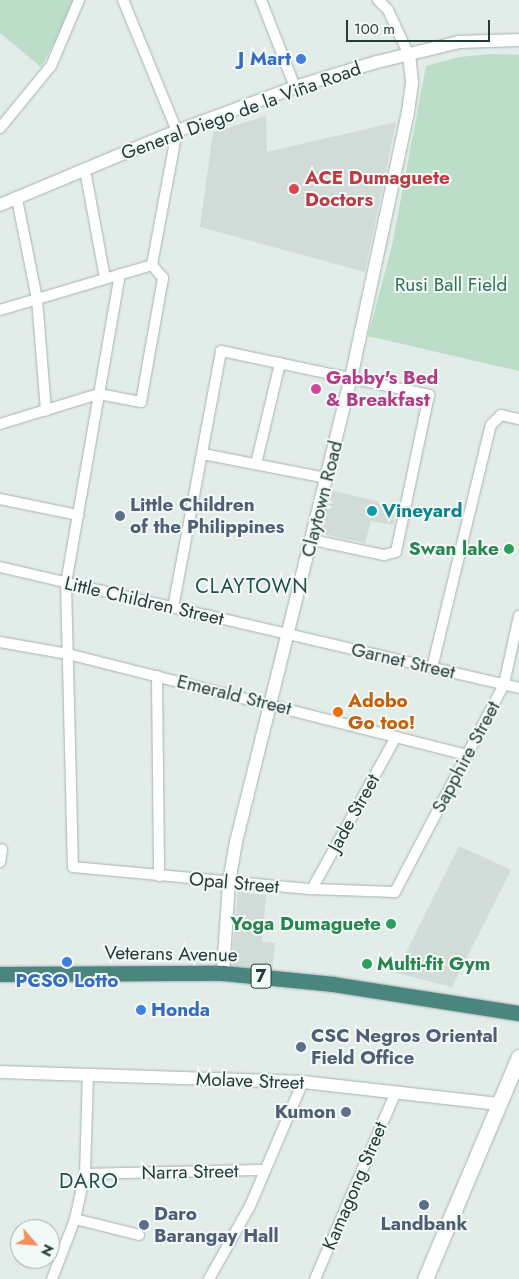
<!DOCTYPE html>
<meta charset="utf-8">
<style>
body{margin:0}
#map{position:relative;width:519px;height:1279px;overflow:hidden;background:#e2ece9;font-family:Jost,sans-serif}
div>[style]{position:absolute}
.built>*{inset:0;background:#d1dcd8}
.green>*{inset:0;background:#bcddc8}
.roads{filter:drop-shadow(0 0 1px #a5b4b1) drop-shadow(0 0 1px #a5b4b1)}
.minor>*{height:10px;margin:-5px;padding:0 5px;transform-origin:5px;border-radius:5px;background:#fff}
.tertiary>*{height:12px;margin:-6px;padding:0 6px;transform-origin:6px;border-radius:6px;background:#fff}
.secondary>*{height:15px;margin:-7.5px;padding:0 7.5px;transform-origin:7.5px;border-radius:7.5px;background:#fff}
.trunk>*{height:15px;margin:-7.5px;padding:0 7.5px;transform-origin:7.5px;border-radius:7.5px;background:#4a857e}
.dots>*{width:14px;height:14px;translate:-50% -50%;box-sizing:border-box;border:2px solid #f3f9f7;border-radius:50%}
span{translate:-50% -50%;white-space:nowrap;text-align:center;line-height:1.15;-webkit-text-stroke:4px #f3f9f7;paint-order:stroke}
.shield-label span{padding:1px 4px;background:#f3f9f7;border:1px solid;border-radius:4px;-webkit-text-stroke-width:0}
.shield-label{font-size:18px;color:#223d39;font-weight:700}
.shop-label{font-size:19px;color:#366cbe;font-weight:700}
.right{translate:-100% -50%;text-align:right}
.left{translate:0 -50%;text-align:left}
.street-label{font-size:19px;color:#223d39}
.health-label{font-size:19px;color:#be3a42;font-weight:700}
.park-label{font-size:19px;color:#2d7450}
.hotel-label{font-size:19px;color:#b23c85;font-weight:700}
.service-label{font-size:19px;color:#4e5e75;font-weight:700}
.culture-label{font-size:19px;color:#0d838f;font-weight:700}
.leisure-label{font-size:19px;color:#27864d;font-weight:700}
.food-label{font-size:19px;color:#c56008;font-weight:700}
.neighbourhood-label{font-size:20px;color:#1e4f49;letter-spacing:1px}
.quarter-label{font-size:21px;color:#1e4f49;letter-spacing:1px}
.north{position:absolute;left:10px;top:1219px;width:50px;height:50px;box-sizing:border-box;background:#f3f9f7;border:1px solid #9faeab;border-radius:50%;rotate:117deg;font-size:14px;font-weight:700;line-height:20px;text-align:center;color:#223d39}
.north::after{content:'';display:block;margin:auto;width:18px;height:22px;background:#f0905d;clip-path:polygon(50% 0,100% 100%,50% 72%,0 100%)}
.scale{position:absolute;left:346px;top:20px;width:144px;height:22px;box-sizing:border-box;border:2px solid #223d39;border-top:0;padding-left:6px;font-size:15px;line-height:18px;white-space:nowrap;color:#223d39;-webkit-text-stroke:4px #f3f9f7;paint-order:stroke}
</style>
<div id="map">
<div class="built">
<i style="clip-path:polygon(266px 116px,267px 152px,396px 122px,365px 272px,200px 227px,213px 132px)"></i>
<i style="clip-path:polygon(330px 490px,397px 506px,393px 525px,371px 521px,365px 543px,319px 533px)"></i>
<i style="clip-path:polygon(459px 846px,511px 870px,452px 987px,396px 973px)"></i>
<i style="clip-path:polygon(238px 892px,266px 895px,262px 942px,275px 943px,272px 972px,231px 969px)"></i>
</div>
<div class="green">
<i style="clip-path:polygon(0 0,78px 0,41px 67px,0 33px)"></i>
<i style="clip-path:polygon(491px 54px,519px 55px,519px 371px,368px 336px,392px 246px,426px 66px,459px 57px)"></i>
</div>
<div class="roads">
<div class="minor">
<i style="left:123px;top:0;width:142px;rotate:67.6deg"></i>
<i style="left:177px;top:131px;width:136px;rotate:100.6deg"></i>
<i style="left:261px;top:0;width:93px;rotate:68.7deg"></i>
<i style="left:378px;top:0;width:14px;rotate:45deg"></i>
<i style="left:388px;top:10px;width:50px;rotate:65deg"></i>
<i style="left:0;top:128px;width:80px;rotate:-50.6deg"></i>
<i style="left:51px;top:66px;width:72px;rotate:-67deg"></i>
<i style="left:85px;top:170px;width:110px;rotate:79.5deg"></i>
<i style="left:17px;top:199px;width:102px;rotate:78.7deg"></i>
<i style="left:37px;top:299px;width:112px;rotate:85.4deg"></i>
<i style="left:120px;top:274px;width:314px;rotate:99.9deg"></i>
<i style="left:66px;top:583px;width:284px;rotate:88.6deg"></i>
<i style="left:73px;top:867px;width:240px;rotate:5.3deg"></i>
<i style="left:312px;top:889px;width:83px;rotate:2.1deg"></i>
<i style="left:395px;top:892px;width:235px;rotate:-62.3deg"></i>
<i style="left:504px;top:684px;width:70px;rotate:-77.6deg"></i>
<i style="left:0;top:310px;width:159px;rotate:-16.5deg"></i>
<i style="left:0;top:424px;width:103px;rotate:-16.9deg"></i>
<i style="left:99px;top:394px;width:43px;rotate:10.8deg"></i>
<i style="left:141px;top:402px;width:126px;rotate:-79.9deg"></i>
<i style="left:163px;top:278px;width:17px;rotate:-130deg"></i>
<i style="left:203px;top:454px;width:126px;rotate:11deg"></i>
<i style="left:256px;top:464px;width:104px;rotate:-76.6deg"></i>
<i style="left:0;top:499px;width:80px;rotate:11.6deg"></i>
<i style="left:0;top:567px;width:533px;rotate:13.12deg"></i>
<i style="left:173px;top:608px;width:261px;rotate:-79.4deg"></i>
<i style="left:221px;top:351px;width:213px;rotate:11.9deg"></i>
<i style="left:429px;top:395px;width:160px;rotate:101.9deg"></i>
<i style="left:396px;top:552px;width:12px;rotate:166deg"></i>
<i style="left:384px;top:555px;width:73px;rotate:-168.1deg"></i>
<i style="left:0;top:642px;width:69px;rotate:10deg"></i>
<i style="left:68px;top:654px;width:412px;rotate:14.2deg"></i>
<i style="left:432px;top:668px;width:250px;rotate:-76.4deg"></i>
<i style="left:491px;top:425px;width:14px;rotate:-45deg"></i>
<i style="left:501px;top:415px;width:18px;rotate:13deg"></i>
<i style="left:157px;top:676px;width:200px;rotate:89.4deg"></i>
<i style="left:0;top:862px;width:13px;rotate:-81deg"></i>
<i style="left:312px;top:889px;width:174px;rotate:-61.1deg"></i>
<i style="left:85px;top:1174px;width:180px;rotate:-1.3deg"></i>
<i style="left:75px;top:1219px;width:66px;rotate:14deg"></i>
<i style="left:52px;top:1279px;width:64px;rotate:-69deg"></i>
<i style="left:75px;top:1219px;width:46px;rotate:-77.5deg"></i>
<i style="left:85px;top:1174px;width:99px;rotate:-88.3deg"></i>
<i style="left:209px;top:1279px;width:84px;rotate:-60.7deg"></i>
<i style="left:250px;top:1206px;width:135px;rotate:-66.9deg"></i>
<i style="left:315px;top:1279px;width:204px;rotate:-66.6deg"></i>
</div>
<div class="tertiary">
<i style="left:0;top:205px;width:192px;rotate:-22.7deg"></i>
<i style="left:177px;top:131px;width:126px;rotate:-20.4deg"></i>
<i style="left:295px;top:87px;width:86px;rotate:-17deg"></i>
<i style="left:377px;top:62px;width:84px;rotate:-13.7deg"></i>
<i style="left:459px;top:42px;width:60px;rotate:-1.9deg"></i>
<i style="left:223px;top:973px;width:91px;rotate:-86.2deg"></i>
<i style="left:229px;top:882px;width:41px;rotate:-80.1deg"></i>
<i style="left:236px;top:842px;width:478px;rotate:-76.1deg"></i>
<i style="left:351px;top:378px;width:272px;rotate:-77.9deg"></i>
<i style="left:408px;top:112px;width:30px;rotate:-82deg"></i>
<i style="left:412px;top:82px;width:27px;rotate:-96deg"></i>
<i style="left:0;top:1072px;width:303px;rotate:1.9deg"></i>
<i style="left:303px;top:1082px;width:197px;rotate:6.4deg"></i>
</div>
<div class="secondary">
<i style="left:425px;top:1279px;width:241px;rotate:-67.1deg"></i>
</div>
<div class="trunk">
<i style="left:0;top:974px;width:223px;rotate:-0.3deg"></i>
<i style="left:223px;top:973px;width:111px;rotate:5.7deg"></i>
<i style="left:333px;top:984px;width:188px;rotate:8.9deg"></i>
</div>
</div>
<div class="dots">
<i style="left:301px;top:59px;background:#3f7fe0"></i>
<i style="left:294px;top:189px;background:#e0444e"></i>
<i style="left:316px;top:389px;background:#d1479c"></i>
<i style="left:372px;top:511px;background:#0f9aa8"></i>
<i style="left:120px;top:516px;background:#5c6f8a"></i>
<i style="left:509px;top:549px;background:#2e9e5b"></i>
<i style="left:338px;top:712px;background:#e8710a"></i>
<i style="left:391px;top:924px;background:#2e9e5b"></i>
<i style="left:67px;top:962px;background:#3f7fe0"></i>
<i style="left:367px;top:964px;background:#2e9e5b"></i>
<i style="left:141px;top:1010px;background:#3f7fe0"></i>
<i style="left:301px;top:1047px;background:#5c6f8a"></i>
<i style="left:346px;top:1112px;background:#5c6f8a"></i>
<i style="left:424px;top:1205px;background:#5c6f8a"></i>
<i style="left:144px;top:1225px;background:#5c6f8a"></i>
</div>
<div class="shield-label">
<span style="left:261px;top:976px">7</span>
</div>
<div class="shop-label">
<span class="right" style="left:291px;top:59px">J Mart</span>
<span style="left:67px;top:981px">PCSO Lotto</span>
<span class="left" style="left:151px;top:1010px">Honda</span>
</div>
<div class="street-label">
<span style="left:241px;top:111px;rotate:-20deg">General Diego de la Viña Road</span>
<span style="left:322px;top:499px;rotate:-76deg">Claytown Road</span>
<span style="left:144px;top:601px;rotate:13deg">Little Children Street</span>
<span style="left:403px;top:661px;rotate:13deg">Garnet Street</span>
<span style="left:234px;top:695px;rotate:14deg">Emerald Street</span>
<span style="left:466px;top:757px;rotate:-62deg">Sapphire Street</span>
<span style="left:354px;top:813px;rotate:-61deg">Jade Street</span>
<span style="left:234px;top:883px;rotate:5deg">Opal Street</span>
<span style="left:171px;top:954px;rotate:1deg">Veterans Avenue</span>
<span style="left:250px;top:1081px;rotate:2deg">Molave Street</span>
<span style="left:190px;top:1172px;rotate:-1deg">Narra Street</span>
<span style="left:355px;top:1186px;rotate:-67deg">Kamagong Street</span>
</div>
<div class="health-label">
<span class="left" style="left:305px;top:189px">ACE Dumaguete<br>Doctors</span>
</div>
<div class="park-label">
<span style="left:451px;top:285px">Rusi Ball Field</span>
</div>
<div class="hotel-label">
<span class="left" style="left:326px;top:389px">Gabby's Bed<br>&amp; Breakfast</span>
</div>
<div class="service-label">
<span class="left" style="left:130px;top:516px">Little Children<br>of the Philippines</span>
<span class="left" style="left:311px;top:1047px">CSC Negros Oriental<br>Field Office</span>
<span class="right" style="left:336px;top:1112px">Kumon</span>
<span class="left" style="left:154px;top:1225px">Daro<br>Barangay Hall</span>
<span style="left:424px;top:1224px">Landbank</span>
</div>
<div class="culture-label">
<span class="left" style="left:382px;top:511px">Vineyard</span>
</div>
<div class="leisure-label">
<span class="right" style="left:499px;top:549px">Swan lake</span>
<span class="right" style="left:381px;top:924px">Yoga Dumaguete</span>
<span class="left" style="left:377px;top:964px">Multi-fit Gym</span>
</div>
<div class="food-label">
<span class="left" style="left:348px;top:712px">Adobo<br>Go too!</span>
</div>
<div class="neighbourhood-label">
<span style="left:252px;top:586px">CLAYTOWN</span>
</div>
<div class="quarter-label">
<span style="left:89px;top:1181px">DARO</span>
</div>
<div class="north">N</div>
<div class="scale">100 m</div>
</div>
